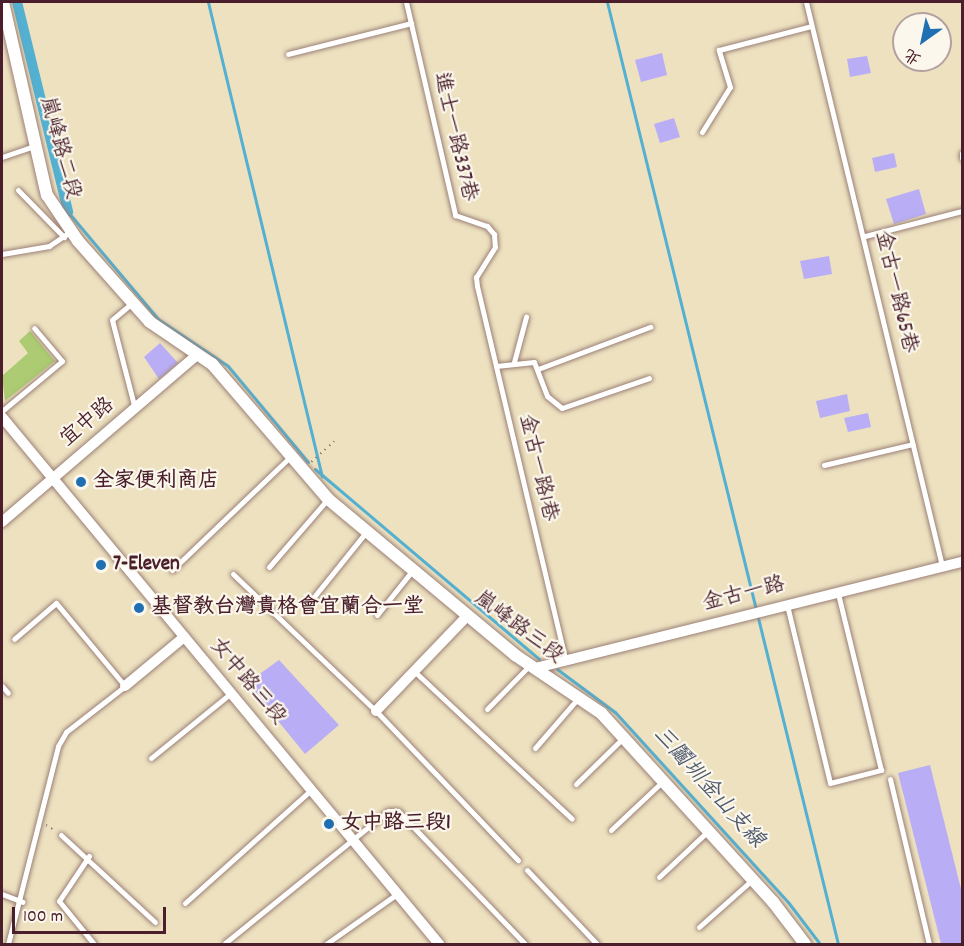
<!DOCTYPE html>
<meta charset="utf-8">
<style>
body{margin:0}
#map{position:relative;width:964px;height:946px;overflow:hidden;background:#ede1c0;font-family:Dekko,"LXGW WenKai TC",sans-serif}
div>[style]{position:absolute}
.green>*{inset:0;background:#accb72}
.stream>*{height:3px;margin:-1.5px;padding:0 1.5px;transform-origin:1.5px;border-radius:1.5px;background:#53b0d1}
.canal>*{height:10px;margin:-5px;padding:0 5px;transform-origin:5px;border-radius:5px;background:#53b0d1}
.building>*{inset:0;background:#b9aef5}
.path>*{height:1.5px;margin-top:-0.75px;transform-origin:0;background:repeating-linear-gradient(90deg,#9c8076 0 1.5px,transparent 0 6px)}
.roads{filter:drop-shadow(0 0 2px #9c8076) drop-shadow(0 0 2px #9c8076)}
.service>*{height:5px;margin:-2.5px;padding:0 2.5px;transform-origin:2.5px;border-radius:2.5px;background:#fff}
.minor>*{height:10px;margin:-5px;padding:0 5px;transform-origin:5px;border-radius:5px;background:#fff}
.tertiary>*{height:12px;margin:-6px;padding:0 6px;transform-origin:6px;border-radius:6px;background:#fff}
.dots>*{width:16px;height:16px;translate:-50% -50%;box-sizing:border-box;border:3px solid #fbf7ec;border-radius:50%}
span{translate:-50% -50%;white-space:nowrap;text-align:center;line-height:1.15;-webkit-text-stroke:4.5px #fbf7ec;paint-order:stroke}
.street-label{font-size:21px;color:#4a1f2b}
.poi-label{font-size:21px;color:#4a1f2b;font-weight:700}
.left{translate:0 -50%;text-align:left}
.water-label{font-size:22px;color:#4e596d;font-style:italic}
.frame{position:absolute;inset:0;border:3px solid #4a1f2b;pointer-events:none}
.north{position:absolute;left:892px;top:12px;width:60px;height:60px;box-sizing:border-box;background:#fbf7ec;border:2px solid #b4a19f;border-radius:50%;rotate:213deg;font-size:16px;font-weight:700;line-height:24px;text-align:center;color:#4a1f2b}
.north::after{content:'';display:block;margin:auto;width:21px;height:27px;background:#1f6fb2;clip-path:polygon(50% 0,100% 100%,50% 72%,0 100%)}
.scale{position:absolute;left:12px;top:907px;width:154px;height:27px;box-sizing:border-box;border:3px solid #4a1f2b;border-top:0;padding-left:8px;font-size:18px;line-height:21px;white-space:nowrap;color:#4a1f2b;-webkit-text-stroke:4px #fbf7ec;paint-order:stroke}
</style>
<div id="map">
<div class="green">
<i style="clip-path:polygon(30px 331px,55px 361px,5px 401px,2px 376px,28px 353px,19px 341px)"></i>
</div>
<div class="stream">
<i style="left:208px;top:2px;width:488px;rotate:76.5deg"></i>
<i style="left:607px;top:2px;width:970px;rotate:76.22deg"></i>
<i style="left:68px;top:212px;width:140px;rotate:49.9deg"></i>
<i style="left:158px;top:319px;width:84px;rotate:33.9deg"></i>
<i style="left:228px;top:366px;width:125px;rotate:50.2deg"></i>
<i style="left:315px;top:469px;width:294px;rotate:40.3deg"></i>
<i style="left:557px;top:669px;width:72px;rotate:36.6deg"></i>
<i style="left:615px;top:712px;width:257px;rotate:47.7deg"></i>
<i style="left:788px;top:902px;width:53px;rotate:52.7deg"></i>
</div>
<div class="canal">
<i style="left:17px;top:2px;width:216px;rotate:76.3deg"></i>
</div>
<div class="building">
<i style="clip-path:polygon(662px 53px,667px 75px,641px 82px,635px 60px)"></i>
<i style="clip-path:polygon(867px 56px,871px 73px,850px 77px,847px 59px)"></i>
<i style="clip-path:polygon(674px 118px,680px 137px,660px 143px,654px 124px)"></i>
<i style="clip-path:polygon(894px 153px,897px 167px,875px 172px,872px 158px)"></i>
<i style="clip-path:polygon(919px 189px,926px 214px,894px 224px,886px 199px)"></i>
<i style="clip-path:polygon(829px 256px,832px 274px,804px 279px,800px 261px)"></i>
<i style="clip-path:polygon(160px 343px,178px 363px,159px 379px,144px 357px)"></i>
<i style="clip-path:polygon(847px 394px,850px 411px,820px 418px,816px 401px)"></i>
<i style="clip-path:polygon(868px 413px,871px 427px,848px 432px,844px 418px)"></i>
<i style="clip-path:polygon(279px 660px,339px 725px,305px 754px,247px 683px)"></i>
<i style="clip-path:polygon(930px 765px,962px 893px,962px 944px,941px 944px,898px 773px)"></i>
</div>
<div class="path">
<i style="left:311px;top:462px;width:31px;rotate:-42deg"></i>
<i style="left:46px;top:825px;width:9px;rotate:32deg"></i>
</div>
<div class="roads">
<div class="service">
<i style="left:406px;top:2px;width:219px;rotate:77deg"></i>
<i style="left:455px;top:215px;width:34px;rotate:19deg"></i>
<i style="left:487px;top:226px;width:11px;rotate:49deg"></i>
<i style="left:494px;top:234px;width:13px;rotate:86deg"></i>
<i style="left:495px;top:247px;width:36px;rotate:122deg"></i>
<i style="left:476px;top:277px;width:9px;rotate:84deg"></i>
<i style="left:477px;top:286px;width:382px;rotate:76.7deg"></i>
<i style="left:806px;top:2px;width:580px;rotate:76.44deg"></i>
<i style="left:288px;top:54px;width:127px;rotate:-14.1deg"></i>
<i style="left:702px;top:132px;width:53px;rotate:-58.1deg"></i>
<i style="left:730px;top:87px;width:39px;rotate:-107deg"></i>
<i style="left:719px;top:50px;width:95px;rotate:-14.6deg"></i>
<i style="left:962px;top:153px;width:5px;rotate:90deg"></i>
<i style="left:2px;top:157px;width:36px;rotate:-19deg"></i>
<i style="left:18px;top:190px;width:66px;rotate:45.6deg"></i>
<i style="left:865px;top:236px;width:100px;rotate:-14.5deg"></i>
<i style="left:2px;top:254px;width:48px;rotate:-9.7deg"></i>
<i style="left:49px;top:246px;width:27px;rotate:-34deg"></i>
<i style="left:132px;top:303px;width:26px;rotate:140deg"></i>
<i style="left:112px;top:320px;width:92px;rotate:75.5deg"></i>
<i style="left:514px;top:362px;width:47px;rotate:-75.1deg"></i>
<i style="left:496px;top:366px;width:38px;rotate:-6deg"></i>
<i style="left:534px;top:362px;width:36px;rotate:69deg"></i>
<i style="left:547px;top:396px;width:19px;rotate:39deg"></i>
<i style="left:562px;top:408px;width:92px;rotate:-19deg"></i>
<i style="left:538px;top:369px;width:120px;rotate:-20.6deg"></i>
<i style="left:2px;top:411px;width:78px;rotate:-39.8deg"></i>
<i style="left:62px;top:361px;width:43px;rotate:-130.3deg"></i>
<i style="left:824px;top:465px;width:91px;rotate:-13.3deg"></i>
<i style="left:269px;top:567px;width:89px;rotate:-49.1deg"></i>
<i style="left:172px;top:570px;width:163px;rotate:-43.8deg"></i>
<i style="left:233px;top:574px;width:198px;rotate:43.8deg"></i>
<i style="left:376px;top:711px;width:206px;rotate:46.4deg"></i>
<i style="left:309px;top:603px;width:91px;rotate:-51.2deg"></i>
<i style="left:787px;top:605px;width:183px;rotate:76.4deg"></i>
<i style="left:830px;top:783px;width:53px;rotate:-14.3deg"></i>
<i style="left:881px;top:770px;width:181px;rotate:-103.7deg"></i>
<i style="left:377px;top:615px;width:56px;rotate:-51.5deg"></i>
<i style="left:414px;top:671px;width:216px;rotate:43.1deg"></i>
<i style="left:2px;top:686px;width:9px;rotate:49deg"></i>
<i style="left:487px;top:709px;width:62px;rotate:-45.7deg"></i>
<i style="left:535px;top:748px;width:67px;rotate:-49.2deg"></i>
<i style="left:151px;top:758px;width:103px;rotate:-39.1deg"></i>
<i style="left:890px;top:779px;width:170px;rotate:76.7deg"></i>
<i style="left:576px;top:784px;width:67px;rotate:-44.4deg"></i>
<i style="left:611px;top:830px;width:70px;rotate:-43.3deg"></i>
<i style="left:61px;top:835px;width:128px;rotate:42.8deg"></i>
<i style="left:89px;top:856px;width:54px;rotate:123.7deg"></i>
<i style="left:59px;top:901px;width:55px;rotate:50.9deg"></i>
<i style="left:527px;top:870px;width:102px;rotate:46.6deg"></i>
<i style="left:659px;top:877px;width:67px;rotate:-43.2deg"></i>
<i style="left:2px;top:894px;width:22px;rotate:21deg"></i>
<i style="left:185px;top:903px;width:169px;rotate:-41.9deg"></i>
<i style="left:699px;top:927px;width:71px;rotate:-41.6deg"></i>
<i style="left:225px;top:943px;width:210px;rotate:-39deg"></i>
<i style="left:388px;top:811px;width:10px"></i>
<i style="left:398px;top:811px;width:184px;rotate:46.3deg"></i>
<i style="left:8px;top:944px;width:204px;rotate:-75.8deg"></i>
<i style="left:58px;top:746px;width:16px;rotate:-60deg"></i>
<i style="left:66px;top:732px;width:75px;rotate:-37.9deg"></i>
<i style="left:125px;top:686px;width:108px;rotate:-129.7deg"></i>
<i style="left:56px;top:603px;width:55px;rotate:139.4deg"></i>
<i style="left:326px;top:944px;width:87px;rotate:-35.2deg"></i>
</div>
<div class="minor">
<i style="left:2px;top:417px;width:685px;rotate:50.33deg"></i>
<i style="left:2px;top:522px;width:258px;rotate:-40.6deg"></i>
<i style="left:536px;top:668px;width:439px;rotate:-14deg"></i>
<i style="left:125px;top:686px;width:77px;rotate:-39.7deg"></i>
<i style="left:376px;top:711px;width:132px;rotate:-46.2deg"></i>
</div>
<div class="tertiary">
<i style="left:3px;top:2px;width:198px;rotate:77.2deg"></i>
<i style="left:47px;top:195px;width:55px;rotate:56deg"></i>
<i style="left:78px;top:241px;width:108px;rotate:48.4deg"></i>
<i style="left:150px;top:322px;width:75px;rotate:34.1deg"></i>
<i style="left:212px;top:364px;width:178px;rotate:49.3deg"></i>
<i style="left:328px;top:499px;width:244px;rotate:39.8deg"></i>
<i style="left:515px;top:655px;width:104px;rotate:34deg"></i>
<i style="left:601px;top:713px;width:256px;rotate:47.7deg"></i>
<i style="left:773px;top:902px;width:53px;rotate:52.7deg"></i>
</div>
</div>
<div class="dots">
<i style="left:81px;top:482px;background:#1f6fb2"></i>
<i style="left:101px;top:565px;background:#1f6fb2"></i>
<i style="left:139px;top:608px;background:#1f6fb2"></i>
<i style="left:329px;top:824px;background:#1f6fb2"></i>
</div>
<div class="street-label">
<span style="left:454px;top:137px;rotate:77deg">進士一路337巷</span>
<span style="left:59px;top:148px;rotate:75deg">嵐峰路二段</span>
<span style="left:895px;top:292px;rotate:77deg">金古一路65巷</span>
<span style="left:88px;top:423px;rotate:-40deg">宜中路</span>
<span style="left:537px;top:468px;rotate:77deg">金古一路1巷</span>
<span style="left:744px;top:595px;rotate:-14deg">金古一路</span>
<span style="left:518px;top:628px;rotate:37deg">嵐峰路三段</span>
<span style="left:247px;top:682px;rotate:50deg">女中路三段</span>
</div>
<div class="poi-label">
<span class="left" style="left:93px;top:482px">全家便利商店</span>
<span class="left" style="left:113px;top:565px">7-Eleven</span>
<span class="left" style="left:151px;top:608px">基督教台灣貴格會宜蘭合一堂</span>
<span class="left" style="left:341px;top:824px">女中路三段1</span>
</div>
<div class="water-label">
<span style="left:708px;top:788px;rotate:48deg">三鬮圳金山支線</span>
</div>
<div class="frame"></div>
<div class="north">北</div>
<div class="scale">100 m</div>
</div>
